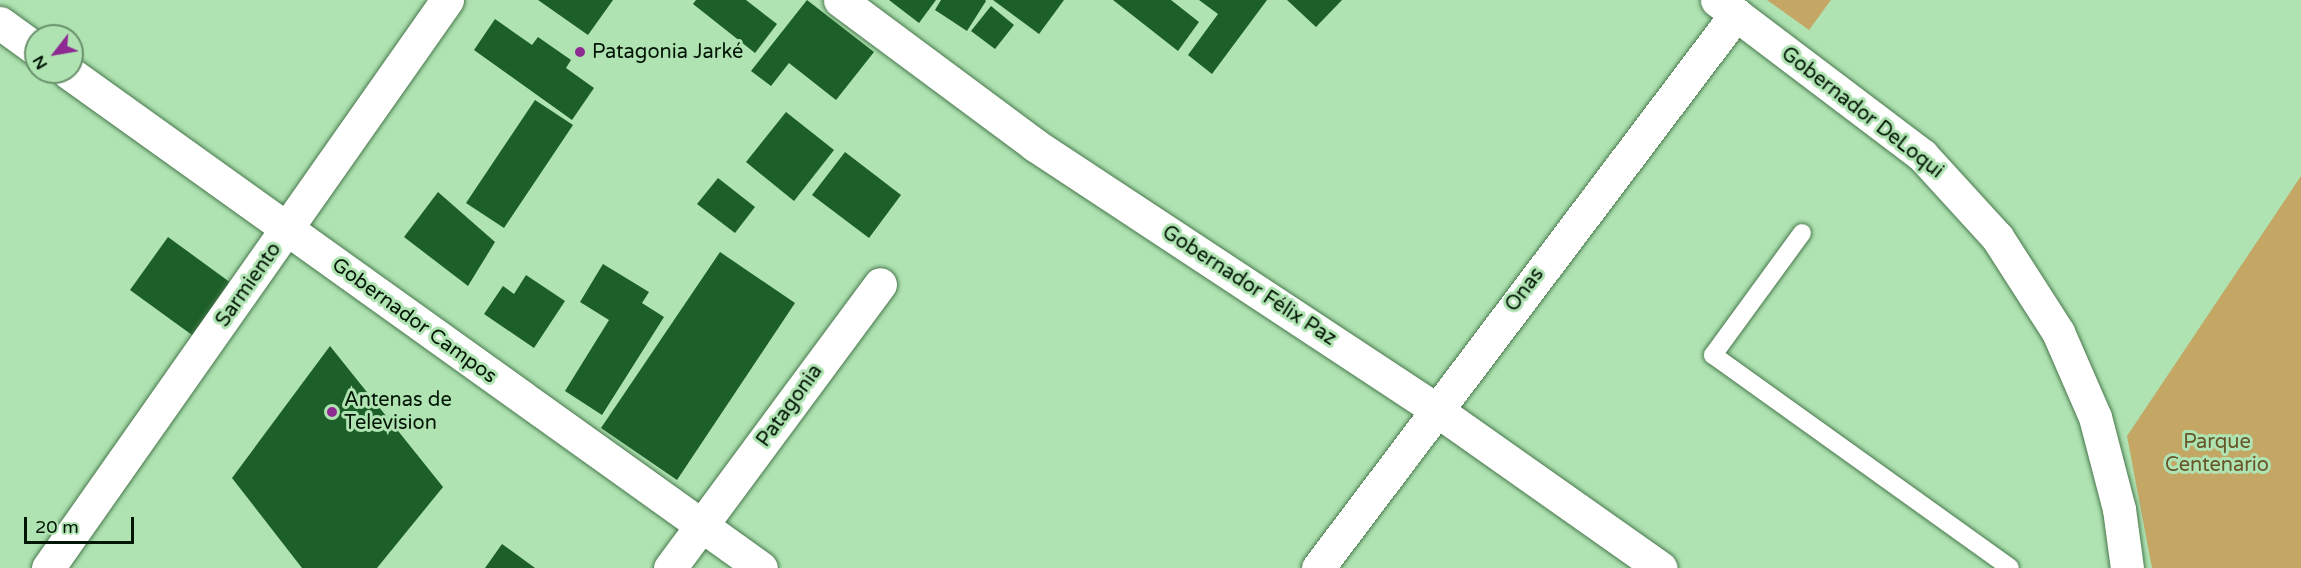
<!DOCTYPE html>
<meta charset="utf-8">
<style>
body{margin:0}
#map{position:relative;width:2301px;height:568px;overflow:hidden;background:#afe3b2;font-family:"Varela Round",sans-serif}
div>[style]{position:absolute}
.green>*{inset:0;background:#c4a765}
.building>*{inset:0;background:#1d5f28}
.roads{filter:drop-shadow(0 0 2px #48774c) drop-shadow(0 0 2px #48774c)}
.lane>*{height:18px;margin:-9px;padding:0 9px;transform-origin:9px;border-radius:9px;background:#fff}
.street>*{height:33px;margin:-16.5px;padding:0 16.5px;transform-origin:16.5px;border-radius:16.5px;background:#fff}
.dots>*{width:16px;height:16px;translate:-50% -50%;box-sizing:border-box;border:3px solid #afe3b2;border-radius:50%}
span{translate:-50% -50%;white-space:nowrap;text-align:center;line-height:1.15;-webkit-text-stroke:6px #afe3b2;paint-order:stroke}
.poi-label{font-size:20px;color:#031505}
.left{translate:0 -50%;text-align:left}
.street-label{font-size:20px;color:#031505}
.park-label{font-size:20px;color:#685529}
.north{position:absolute;left:24px;top:24px;width:60px;height:60px;box-sizing:border-box;background:#afe3b2;border:2px solid #6a916d;border-radius:50%;rotate:239deg;font-size:16px;font-weight:700;line-height:24px;text-align:center;color:#031505}
.north::after{content:'';display:block;margin:auto;width:21px;height:27px;background:#8e2b92;clip-path:polygon(50% 0,100% 100%,50% 72%,0 100%)}
.scale{position:absolute;left:24px;top:517px;width:110px;height:27px;box-sizing:border-box;border:3px solid #031505;border-top:0;padding-left:8px;font-size:18px;line-height:21px;white-space:nowrap;color:#031505;-webkit-text-stroke:4px #afe3b2;paint-order:stroke}
</style>
<div id="map">
<div class="green">
<i style="clip-path:polygon(1767px 0,1831px 0,1809px 30px)"></i>
<i style="clip-path:polygon(2301px 176px,2301px 568px,2152px 568px,2127px 436px)"></i>
</div>
<div class="building">
<i style="clip-path:polygon(538px 0,613px 0,588px 35px)"></i>
<i style="clip-path:polygon(696px 0,746px 0,777px 24px,755px 53px,693px 4px)"></i>
<i style="clip-path:polygon(807px 0,874px 52px,836px 100px,789px 63px,771px 86px,751px 71px)"></i>
<i style="clip-path:polygon(889px 0,936px 0,919px 23px)"></i>
<i style="clip-path:polygon(941px 0,985px 0,986px 1px,967px 31px,935px 10px)"></i>
<i style="clip-path:polygon(993px 0,1064px 0,1039px 34px)"></i>
<i style="clip-path:polygon(1113px 0,1171px 0,1199px 22px,1178px 51px)"></i>
<i style="clip-path:polygon(1199px 0,1267px 0,1212px 74px,1188px 55px,1218px 14px)"></i>
<i style="clip-path:polygon(1287px 0,1342px 0,1316px 27px)"></i>
<i style="clip-path:polygon(991px 6px,1014px 25px,995px 49px,971px 31px)"></i>
<i style="clip-path:polygon(495px 19px,532px 45px,538px 37px,571px 60px,566px 68px,594px 88px,572px 120px,474px 50px)"></i>
<i style="clip-path:polygon(535px 100px,573px 125px,504px 228px,466px 203px)"></i>
<i style="clip-path:polygon(786px 112px,834px 150px,794px 201px,746px 162px)"></i>
<i style="clip-path:polygon(845px 152px,901px 195px,869px 238px,812px 195px)"></i>
<i style="clip-path:polygon(718px 178px,755px 207px,735px 233px,697px 204px)"></i>
<i style="clip-path:polygon(438px 192px,495px 242px,468px 286px,404px 237px)"></i>
<i style="clip-path:polygon(168px 237px,231px 283px,192px 335px,130px 290px)"></i>
<i style="clip-path:polygon(720px 252px,795px 303px,677px 480px,601px 428px)"></i>
<i style="clip-path:polygon(603px 264px,649px 292px,642px 303px,664px 317px,602px 415px,565px 391px,609px 320px,580px 302px)"></i>
<i style="clip-path:polygon(526px 275px,565px 301px,534px 348px,484px 314px,503px 286px,514px 294px)"></i>
<i style="clip-path:polygon(330px 346px,443px 487px,377px 568px,302px 568px,232px 478px)"></i>
<i style="clip-path:polygon(502px 544px,535px 568px,485px 568px)"></i>
</div>
<div class="roads">
<div class="lane">
<i style="left:1802px;top:233px;width:151px;rotate:126.1deg"></i>
<i style="left:1713px;top:355px;width:365px;rotate:35.6deg"></i>
</div>
<div class="street">
<i style="left:840px;top:0;width:243px;rotate:36.6deg"></i>
<i style="left:1035px;top:145px;width:479px;rotate:33.4deg"></i>
<i style="left:1435px;top:409px;width:276px;rotate:35.2deg"></i>
<i style="left:1717px;top:0;width:257px;rotate:37.1deg"></i>
<i style="left:1922px;top:155px;width:111px;rotate:47.6deg"></i>
<i style="left:1997px;top:237px;width:113px;rotate:57.3deg"></i>
<i style="left:2058px;top:332px;width:93px;rotate:66.5deg"></i>
<i style="left:2095px;top:417px;width:95px;rotate:75.4deg"></i>
<i style="left:2119px;top:509px;width:60px;rotate:82.3deg"></i>
<i style="left:0;top:23px;width:44px;rotate:35.8deg"></i>
<i style="left:68px;top:72px;width:852px;rotate:35.59deg"></i>
<i style="left:48px;top:568px;width:694px;rotate:-54.91deg"></i>
<i style="left:670px;top:568px;width:353px;rotate:-53.5deg"></i>
<i style="left:1318px;top:568px;width:694px;rotate:-52.96deg"></i>
</div>
</div>
<div class="dots">
<i style="left:580px;top:52px;background:#8e2b92"></i>
<i style="left:332px;top:412px;background:#8e2b92"></i>
</div>
<div class="poi-label">
<span class="left" style="left:592px;top:52px">Patagonia Jarké</span>
<span class="left" style="left:344px;top:412px">Antenas de<br>Television</span>
</div>
<div class="street-label">
<span style="left:1862px;top:113px;rotate:38deg">Gobernador DeLoqui</span>
<span style="left:249px;top:285px;rotate:-55deg">Sarmiento</span>
<span style="left:1249px;top:286px;rotate:33deg">Gobernador Félix Paz</span>
<span style="left:1525px;top:290px;rotate:-53deg">Onas</span>
<span style="left:414px;top:321px;rotate:36deg">Gobernador Campos</span>
<span style="left:790px;top:406px;rotate:-54deg">Patagonia</span>
</div>
<div class="park-label">
<span style="left:2217px;top:454px">Parque<br>Centenario</span>
</div>
<div class="north">N</div>
<div class="scale">20 m</div>
</div>
